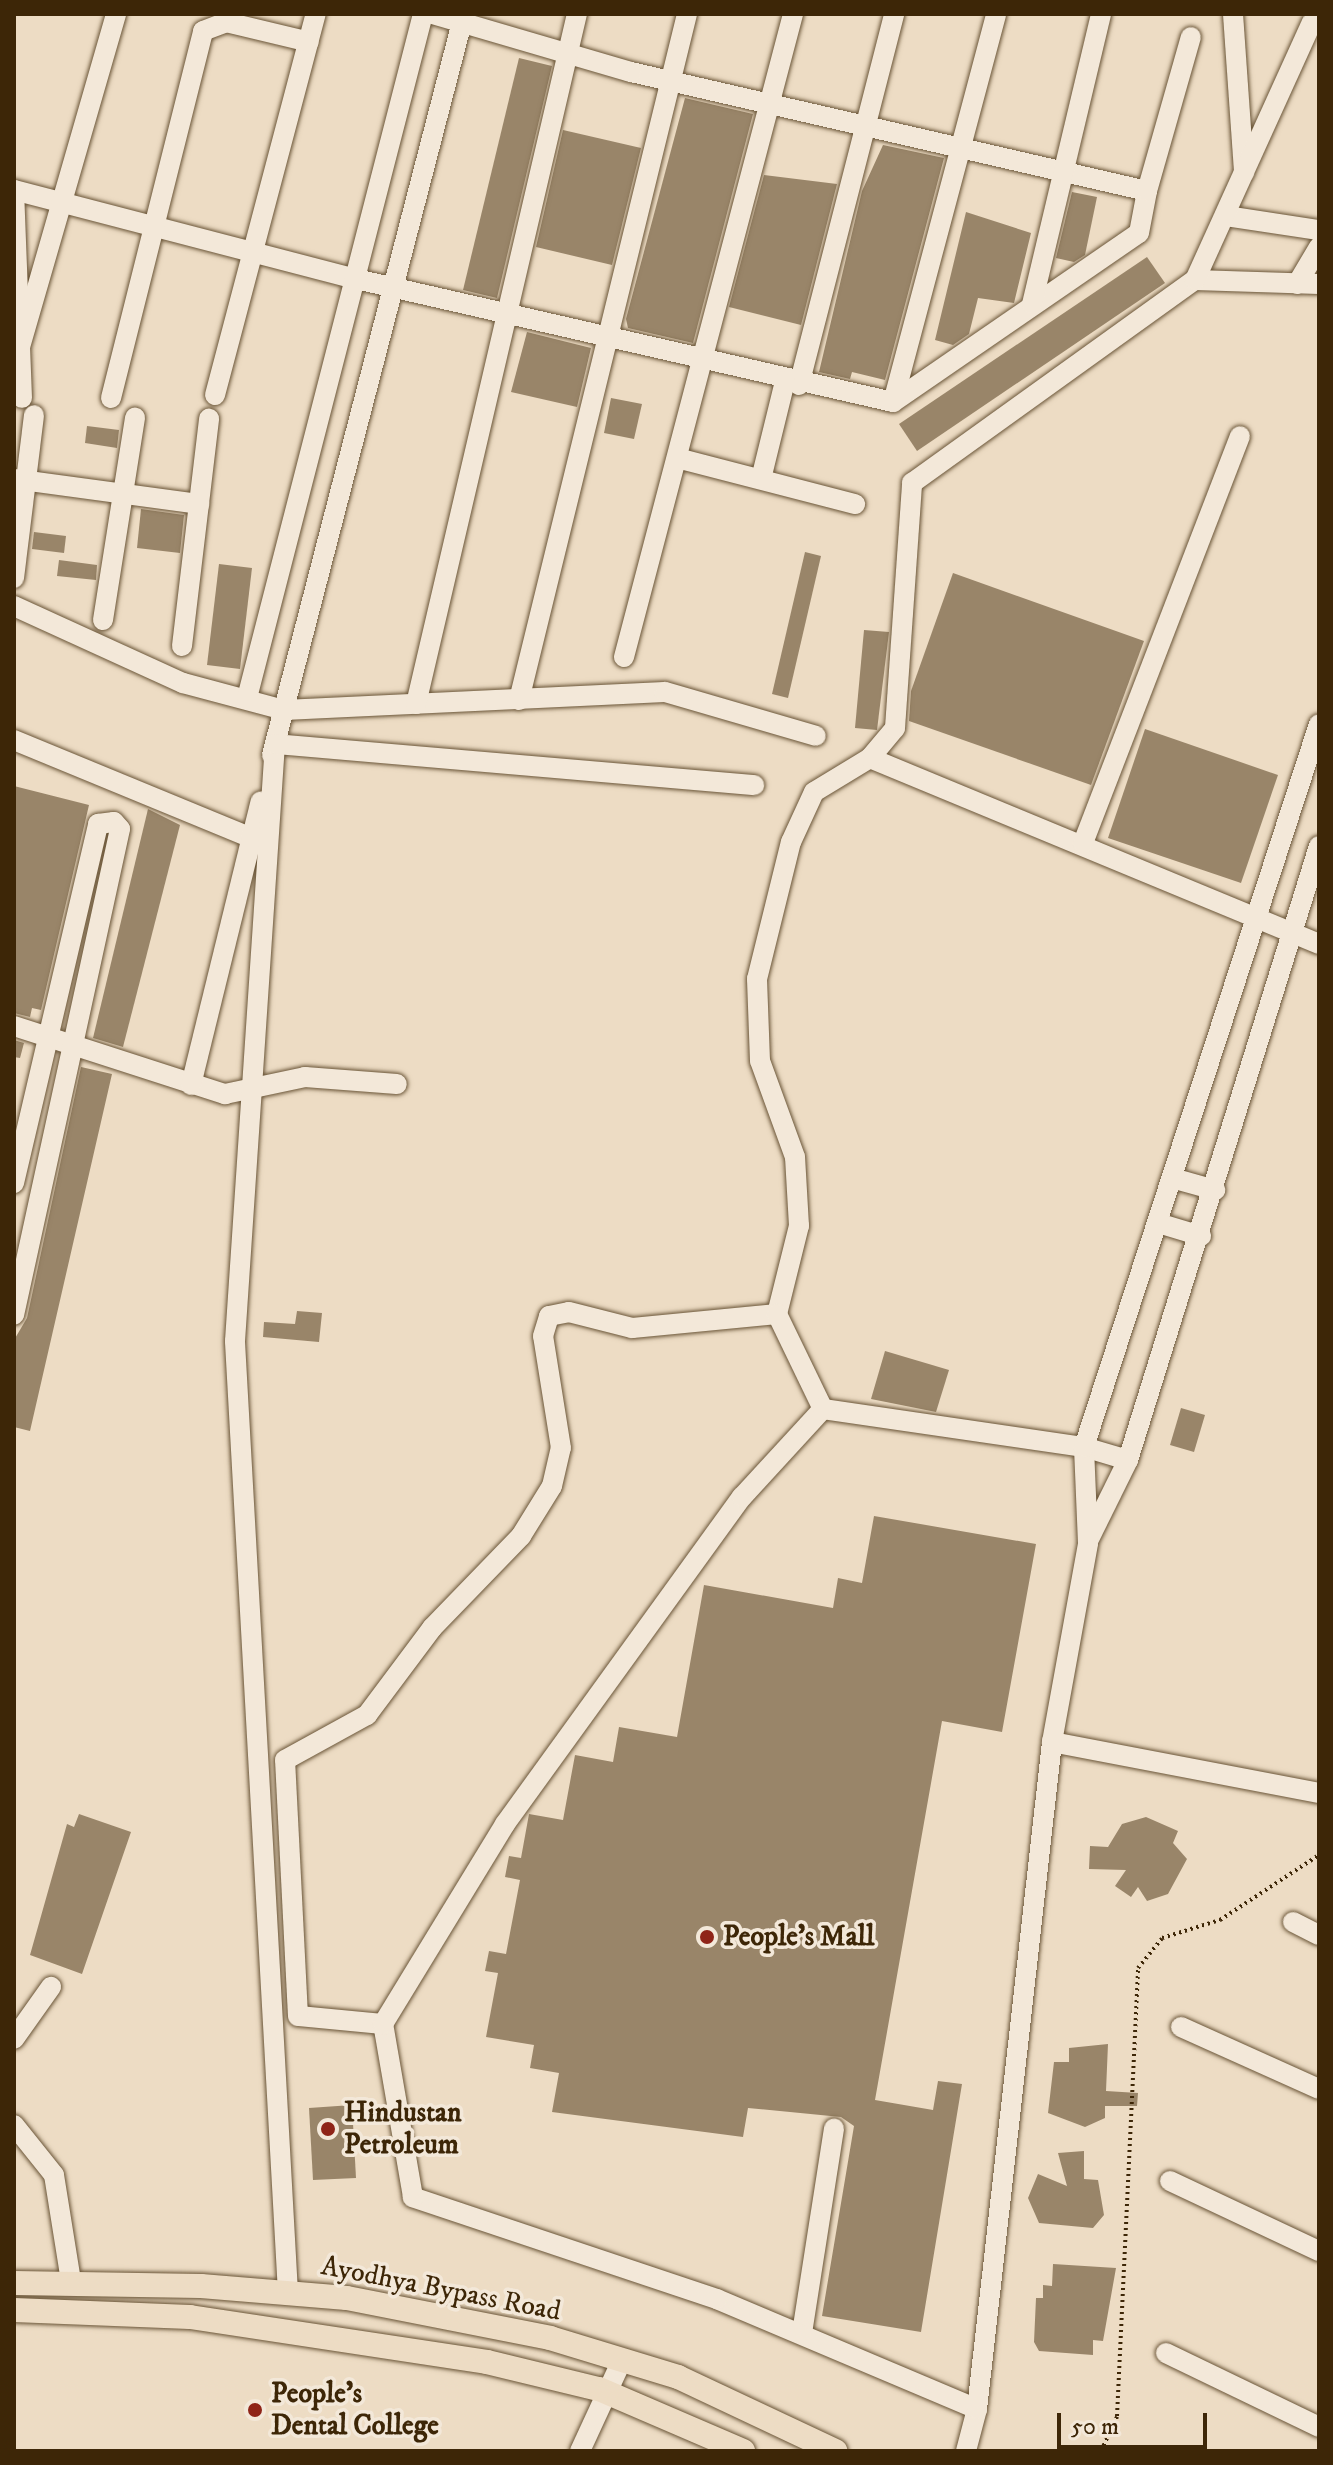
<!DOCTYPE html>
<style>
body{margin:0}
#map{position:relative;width:1333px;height:2465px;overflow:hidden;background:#eddcc4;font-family:"IM FELL DW Pica",serif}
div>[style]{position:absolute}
.building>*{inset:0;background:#998569}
.path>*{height:4px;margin-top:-2px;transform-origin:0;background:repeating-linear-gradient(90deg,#3d2607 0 2px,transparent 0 6px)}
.roads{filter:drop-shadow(0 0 2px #695436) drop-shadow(0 0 2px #695436)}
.minor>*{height:20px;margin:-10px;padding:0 10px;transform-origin:10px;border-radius:10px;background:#f3e8d9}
.major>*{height:24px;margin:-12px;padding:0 12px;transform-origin:12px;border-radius:12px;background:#eddcc4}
.dots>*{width:22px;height:22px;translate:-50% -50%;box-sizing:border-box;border:4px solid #f3e8d9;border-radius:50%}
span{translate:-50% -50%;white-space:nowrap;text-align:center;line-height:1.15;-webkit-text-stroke:7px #f3e8d9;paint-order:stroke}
.poi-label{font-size:28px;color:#3d2607;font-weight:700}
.left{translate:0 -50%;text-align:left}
.street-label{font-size:28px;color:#3d2607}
.frame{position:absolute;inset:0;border:16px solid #3d2607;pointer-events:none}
.scale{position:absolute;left:1057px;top:2413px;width:150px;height:36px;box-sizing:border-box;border:4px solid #3d2607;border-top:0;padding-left:10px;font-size:24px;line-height:28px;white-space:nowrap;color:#3d2607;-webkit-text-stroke:6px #f3e8d9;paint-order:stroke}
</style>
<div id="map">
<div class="building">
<i style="clip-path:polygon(519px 58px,552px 66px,497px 298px,463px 290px)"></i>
<i style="clip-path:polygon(685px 98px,753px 114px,693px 343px,628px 328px,626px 319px)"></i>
<i style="clip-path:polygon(563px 130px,641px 148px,612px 265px,536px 247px)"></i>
<i style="clip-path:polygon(883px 145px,944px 158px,885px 380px,852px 372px,850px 379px,819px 372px,862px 191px)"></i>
<i style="clip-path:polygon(764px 175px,837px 184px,801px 325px,729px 307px)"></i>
<i style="clip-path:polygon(1072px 192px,1097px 197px,1085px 255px,1074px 262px,1056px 258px)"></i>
<i style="clip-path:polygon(966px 212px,1031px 233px,1014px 303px,978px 298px,969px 334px,953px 345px,935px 340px)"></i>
<i style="clip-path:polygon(1147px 257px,1165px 283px,917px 451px,899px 424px)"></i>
<i style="clip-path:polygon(527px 332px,591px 348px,577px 407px,511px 392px)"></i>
<i style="clip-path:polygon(611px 398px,642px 404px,634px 439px,604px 433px)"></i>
<i style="clip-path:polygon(87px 426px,119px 430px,117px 448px,85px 443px)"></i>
<i style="clip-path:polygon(141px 509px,184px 515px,180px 553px,137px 548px)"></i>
<i style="clip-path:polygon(34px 532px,66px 536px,64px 553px,32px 549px)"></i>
<i style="clip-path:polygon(805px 552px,821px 556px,788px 698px,772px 694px)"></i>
<i style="clip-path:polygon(59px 560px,97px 565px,96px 580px,57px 576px)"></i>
<i style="clip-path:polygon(219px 564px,252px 568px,240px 669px,207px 665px)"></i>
<i style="clip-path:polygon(953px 573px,1144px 641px,1091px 785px,909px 721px,911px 691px)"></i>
<i style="clip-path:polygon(864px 630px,889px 632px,877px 730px,855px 728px)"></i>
<i style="clip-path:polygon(1145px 729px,1278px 775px,1241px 883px,1108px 838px)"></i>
<i style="clip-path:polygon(14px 786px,89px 805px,41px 1010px,32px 1008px,30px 1017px,14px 1013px)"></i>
<i style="clip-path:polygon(148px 809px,180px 825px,123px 1047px,93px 1038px)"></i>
<i style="clip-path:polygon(14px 1040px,24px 1043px,20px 1058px,14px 1057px)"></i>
<i style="clip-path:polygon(81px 1067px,112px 1074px,30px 1431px,14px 1427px,14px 1340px,27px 1318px)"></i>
<i style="clip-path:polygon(297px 1311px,322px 1313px,319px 1342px,263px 1337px,264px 1322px,295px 1324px)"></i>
<i style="clip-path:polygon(885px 1351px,949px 1370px,936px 1412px,871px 1399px)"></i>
<i style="clip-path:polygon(1181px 1408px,1205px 1415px,1194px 1452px,1170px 1445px)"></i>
<i style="clip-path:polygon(874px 1516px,1036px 1544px,1002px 1732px,942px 1721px,875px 2100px,933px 2110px,938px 2081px,962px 2084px,921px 2332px,822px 2316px,854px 2126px,841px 2117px,748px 2108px,743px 2137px,552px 2112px,559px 2073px,530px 2068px,534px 2045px,486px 2037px,498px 1973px,485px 1971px,489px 1951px,506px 1954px,520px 1880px,505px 1877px,509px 1856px,521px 1858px,529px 1814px,563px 1820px,575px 1755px,613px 1762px,619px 1727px,677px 1737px,704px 1585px,833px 1608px,838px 1578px,862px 1583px)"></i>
<i style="clip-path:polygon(79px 1814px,131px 1832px,82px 1974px,30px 1955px,67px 1824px,74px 1827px)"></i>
<i style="clip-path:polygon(1146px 1817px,1178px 1831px,1173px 1843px,1187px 1859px,1168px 1894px,1147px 1901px,1138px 1887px,1131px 1897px,1115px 1886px,1126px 1870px,1089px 1869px,1090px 1846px,1108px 1847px,1122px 1824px)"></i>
<i style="clip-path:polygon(1108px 2044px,1106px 2091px,1138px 2093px,1137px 2106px,1105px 2106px,1105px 2118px,1085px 2127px,1048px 2113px,1054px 2062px,1069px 2062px,1069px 2048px)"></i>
<i style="clip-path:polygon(352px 2105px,356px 2178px,313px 2180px,309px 2108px)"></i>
<i style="clip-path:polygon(1084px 2151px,1084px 2179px,1098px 2180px,1104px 2215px,1093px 2228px,1039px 2223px,1028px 2198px,1038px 2174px,1067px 2186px,1058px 2153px)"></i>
<i style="clip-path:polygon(1053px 2264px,1116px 2268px,1103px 2341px,1093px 2340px,1093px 2355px,1039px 2351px,1034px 2342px,1036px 2298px,1043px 2298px,1043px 2285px,1052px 2286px)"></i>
</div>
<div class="path">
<i style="left:1101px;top:2451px;width:38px;rotate:-65deg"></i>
<i style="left:1117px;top:2416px;width:448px;rotate:-87.3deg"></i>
<i style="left:1138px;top:1968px;width:38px;rotate:-51deg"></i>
<i style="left:1162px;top:1938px;width:61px;rotate:-17.2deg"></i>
<i style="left:1220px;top:1920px;width:118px;rotate:-33.3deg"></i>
</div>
<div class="roads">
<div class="minor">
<i style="left:1233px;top:14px;width:159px;rotate:86deg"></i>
<i style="left:14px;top:190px;width:353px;rotate:14.6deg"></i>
<i style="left:356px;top:279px;width:551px;rotate:12.9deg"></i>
<i style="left:893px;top:402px;width:298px;rotate:-34.5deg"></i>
<i style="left:1139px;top:233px;width:43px;rotate:-79.2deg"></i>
<i style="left:1147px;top:191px;width:530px;rotate:-167.01deg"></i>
<i style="left:631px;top:72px;width:206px;rotate:-163.7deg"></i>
<i style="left:14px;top:190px;width:208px;rotate:87.8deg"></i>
<i style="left:1147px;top:191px;width:160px;rotate:-74.1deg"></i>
<i style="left:1226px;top:216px;width:94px;rotate:8.6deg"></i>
<i style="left:1195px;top:280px;width:124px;rotate:1.8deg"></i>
<i style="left:1297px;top:284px;width:43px;rotate:-59.3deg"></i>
<i style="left:1032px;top:304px;width:298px;rotate:-76.6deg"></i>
<i style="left:20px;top:347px;width:347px;rotate:-73.9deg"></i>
<i style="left:799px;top:385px;width:383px;rotate:-75.6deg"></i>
<i style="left:215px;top:395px;width:394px;rotate:-75.2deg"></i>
<i style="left:111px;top:398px;width:378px;rotate:-75.9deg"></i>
<i style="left:203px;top:31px;width:25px;rotate:-21deg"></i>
<i style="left:226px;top:22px;width:85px;rotate:13.5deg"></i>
<i style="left:893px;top:402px;width:401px;rotate:-75.1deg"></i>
<i style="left:677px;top:458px;width:184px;rotate:14.5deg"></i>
<i style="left:14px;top:479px;width:187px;rotate:7.7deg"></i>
<i style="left:761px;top:479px;width:101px;rotate:-76.2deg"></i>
<i style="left:14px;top:578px;width:164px;rotate:-83deg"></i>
<i style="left:14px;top:606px;width:186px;rotate:24.5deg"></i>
<i style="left:183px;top:683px;width:105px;rotate:15deg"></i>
<i style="left:284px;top:710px;width:381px;rotate:-2.7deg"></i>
<i style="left:665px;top:692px;width:157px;rotate:16.2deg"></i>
<i style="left:103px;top:620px;width:205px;rotate:-81deg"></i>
<i style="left:182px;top:646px;width:229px;rotate:-83.2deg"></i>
<i style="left:624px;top:657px;width:665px;rotate:-75.27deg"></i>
<i style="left:247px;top:698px;width:706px;rotate:-75.57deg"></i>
<i style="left:519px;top:700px;width:706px;rotate:-76.24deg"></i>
<i style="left:416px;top:704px;width:709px;rotate:-76.87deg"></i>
<i style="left:14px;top:740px;width:257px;rotate:22.4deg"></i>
<i style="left:272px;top:755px;width:765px;rotate:-75.47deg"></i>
<i style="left:870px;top:758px;width:486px;rotate:22.5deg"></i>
<i style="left:1083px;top:843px;width:436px;rotate:-68.9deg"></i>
<i style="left:14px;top:1026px;width:222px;rotate:17.9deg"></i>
<i style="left:225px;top:1094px;width:82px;rotate:-12deg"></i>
<i style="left:305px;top:1077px;width:92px;rotate:4.4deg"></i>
<i style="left:191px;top:1085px;width:292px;rotate:-76.2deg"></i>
<i style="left:1172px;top:1178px;width:45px;rotate:15.6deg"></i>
<i style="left:14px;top:1183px;width:369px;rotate:-76.8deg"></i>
<i style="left:98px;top:824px;width:16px;rotate:-7deg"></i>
<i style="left:114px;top:822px;width:9px;rotate:49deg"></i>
<i style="left:120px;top:829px;width:497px;rotate:102.3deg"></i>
<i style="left:1158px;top:1223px;width:45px;rotate:16.8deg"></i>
<i style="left:777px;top:1314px;width:91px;rotate:-76deg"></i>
<i style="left:799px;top:1226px;width:69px;rotate:-93.3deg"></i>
<i style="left:795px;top:1157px;width:102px;rotate:-110deg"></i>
<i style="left:760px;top:1061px;width:82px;rotate:-92.1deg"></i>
<i style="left:757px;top:979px;width:141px;rotate:-76.1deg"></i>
<i style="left:791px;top:842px;width:55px;rotate:-65.3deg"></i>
<i style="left:814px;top:792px;width:66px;rotate:-31.3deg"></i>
<i style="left:870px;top:758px;width:39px;rotate:-50deg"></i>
<i style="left:895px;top:728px;width:246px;rotate:-86deg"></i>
<i style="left:912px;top:483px;width:348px;rotate:-35.7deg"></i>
<i style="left:1195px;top:280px;width:283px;rotate:-65.6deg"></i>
<i style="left:1089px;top:1539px;width:88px;rotate:-63.7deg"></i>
<i style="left:1128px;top:1460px;width:643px;rotate:-72.72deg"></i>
<i style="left:1052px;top:1742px;width:272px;rotate:10.8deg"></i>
<i style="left:1293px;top:1922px;width:29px;rotate:27deg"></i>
<i style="left:383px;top:2024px;width:85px;rotate:-174.6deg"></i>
<i style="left:298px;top:2016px;width:256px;rotate:-92.9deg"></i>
<i style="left:285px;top:1760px;width:94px;rotate:-28.8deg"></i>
<i style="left:367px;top:1715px;width:109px;rotate:-53.2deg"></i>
<i style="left:432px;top:1628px;width:128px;rotate:-45.9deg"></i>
<i style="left:521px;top:1536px;width:59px;rotate:-58.2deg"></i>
<i style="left:552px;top:1486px;width:39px;rotate:-77deg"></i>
<i style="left:561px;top:1448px;width:113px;rotate:-99.1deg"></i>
<i style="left:543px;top:1336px;width:21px;rotate:-73deg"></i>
<i style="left:549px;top:1316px;width:20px;rotate:-11deg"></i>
<i style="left:569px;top:1312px;width:65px;rotate:14.3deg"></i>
<i style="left:632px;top:1328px;width:146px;rotate:-5.5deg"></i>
<i style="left:777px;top:1314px;width:106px;rotate:64.2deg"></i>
<i style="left:1181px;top:2027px;width:151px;rotate:24.2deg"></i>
<i style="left:14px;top:2039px;width:64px;rotate:-54.6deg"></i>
<i style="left:14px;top:2125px;width:64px;rotate:51.3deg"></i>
<i style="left:54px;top:2175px;width:107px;rotate:80.9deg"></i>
<i style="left:1170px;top:2181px;width:165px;rotate:25.2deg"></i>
<i style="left:288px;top:2293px;width:953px;rotate:-93.19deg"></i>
<i style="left:235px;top:1341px;width:598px;rotate:-86.17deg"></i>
<i style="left:275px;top:744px;width:481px;rotate:4.9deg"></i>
<i style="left:802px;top:2333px;width:207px;rotate:-81.1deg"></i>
<i style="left:1166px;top:2353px;width:170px;rotate:25.8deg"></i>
<i style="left:977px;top:2409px;width:282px;rotate:-157.1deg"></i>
<i style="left:717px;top:2299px;width:321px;rotate:-161.5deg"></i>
<i style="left:413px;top:2197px;width:176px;rotate:-99.8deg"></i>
<i style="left:383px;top:2024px;width:234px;rotate:-58.6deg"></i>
<i style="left:505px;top:1824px;width:404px;rotate:-54.1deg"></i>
<i style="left:742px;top:1497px;width:120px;rotate:-47.4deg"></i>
<i style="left:823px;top:1409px;width:264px;rotate:8.3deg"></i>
<i style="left:1084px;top:1447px;width:46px;rotate:16.5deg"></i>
<i style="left:580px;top:2451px;width:100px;rotate:-65.2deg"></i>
<i style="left:966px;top:2451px;width:43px;rotate:-75.3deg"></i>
<i style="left:977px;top:2409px;width:671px;rotate:-83.58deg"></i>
<i style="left:1052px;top:1742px;width:202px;rotate:-79.7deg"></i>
<i style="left:1088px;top:1543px;width:96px;rotate:-92.4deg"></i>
<i style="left:1084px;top:1447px;width:760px;rotate:-71.99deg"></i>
</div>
<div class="major">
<i style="left:14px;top:2283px;width:187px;rotate:0.9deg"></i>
<i style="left:201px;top:2286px;width:146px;rotate:4.7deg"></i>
<i style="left:347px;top:2298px;width:207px;rotate:11.1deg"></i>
<i style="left:550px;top:2338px;width:134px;rotate:16.9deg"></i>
<i style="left:678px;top:2377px;width:174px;rotate:25.2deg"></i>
<i style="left:14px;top:2310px;width:176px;rotate:2.3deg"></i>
<i style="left:190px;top:2317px;width:300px;rotate:8.6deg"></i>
<i style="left:487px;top:2362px;width:115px;rotate:13.6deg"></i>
<i style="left:599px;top:2389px;width:157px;rotate:23.3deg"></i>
</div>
</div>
<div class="dots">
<i style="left:707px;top:1937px;background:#8f2418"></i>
<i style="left:328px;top:2129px;background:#8f2418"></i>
<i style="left:255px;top:2410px;background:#8f2418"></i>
</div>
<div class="poi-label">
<span class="left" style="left:723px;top:1937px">People's Mall</span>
<span class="left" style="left:344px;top:2129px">Hindustan<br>Petroleum</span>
<span class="left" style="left:271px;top:2410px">People's<br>Dental College</span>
</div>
<div class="street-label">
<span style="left:441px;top:2289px;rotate:11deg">Ayodhya Bypass Road</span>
</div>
<div class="frame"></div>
<div class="scale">50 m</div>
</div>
